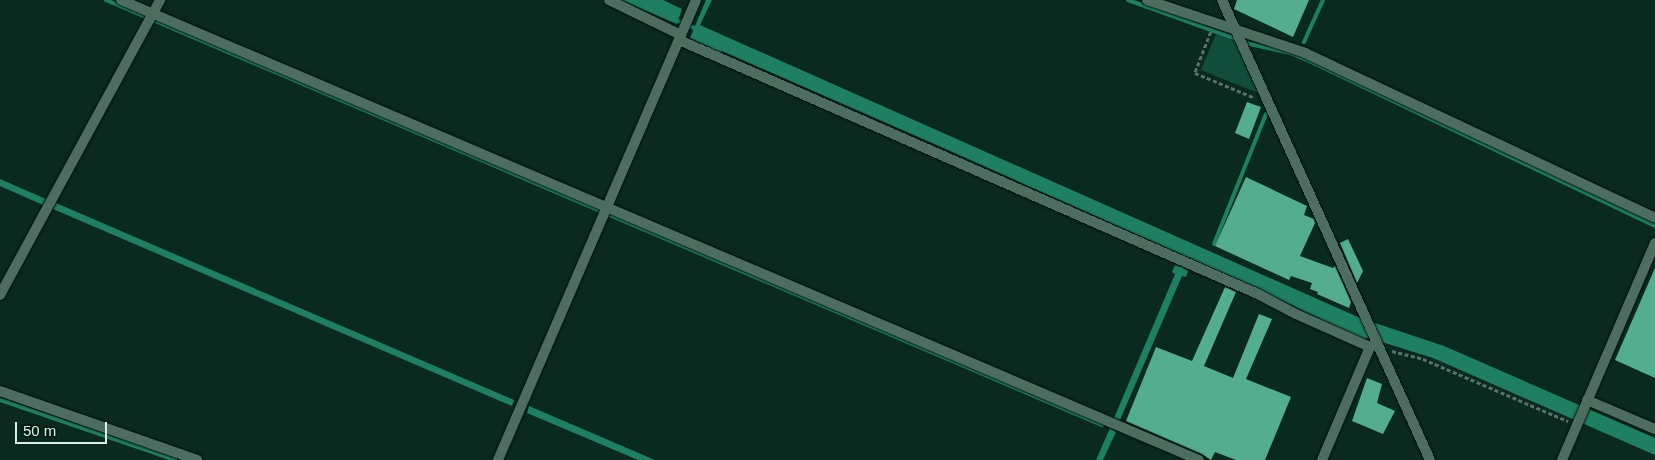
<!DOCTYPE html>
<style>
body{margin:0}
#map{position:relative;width:1655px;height:460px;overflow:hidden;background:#0a291f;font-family:Arial,sans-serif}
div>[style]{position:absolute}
.green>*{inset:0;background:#104e3b}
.water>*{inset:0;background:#1e7f62}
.stream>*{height:4px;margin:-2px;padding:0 2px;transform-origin:2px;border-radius:2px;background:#1e7f62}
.building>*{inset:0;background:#54ad8e}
.path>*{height:2.5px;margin-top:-1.25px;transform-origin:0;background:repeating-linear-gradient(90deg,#577168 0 4px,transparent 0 6.5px)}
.roads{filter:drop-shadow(0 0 1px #001009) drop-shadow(0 0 1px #001009)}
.minor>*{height:10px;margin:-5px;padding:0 5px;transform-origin:5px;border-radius:5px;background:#4e6d61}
span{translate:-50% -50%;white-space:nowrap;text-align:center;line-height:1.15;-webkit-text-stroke:5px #011f16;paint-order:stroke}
.scale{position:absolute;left:15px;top:422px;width:92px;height:22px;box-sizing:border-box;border:2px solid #ddeee6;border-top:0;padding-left:6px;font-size:15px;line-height:18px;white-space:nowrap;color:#ddeee6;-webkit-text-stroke:4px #011f16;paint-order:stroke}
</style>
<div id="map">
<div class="green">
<i style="clip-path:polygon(1216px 34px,1236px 42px,1258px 93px,1201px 70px)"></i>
</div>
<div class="water">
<i style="clip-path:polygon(621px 0,663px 0,682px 9px,677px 24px)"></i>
<i style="clip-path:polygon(706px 0,712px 0,700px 25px,1360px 318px,1444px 346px,1655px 438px,1655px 455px,1433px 358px,1369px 338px,1362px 339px,1248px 284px,939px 146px,722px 51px,721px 53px,690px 38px)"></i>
<i style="clip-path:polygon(0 179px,46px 199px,43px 205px,0 186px)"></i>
<i style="clip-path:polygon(56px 203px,514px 400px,512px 406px,53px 209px)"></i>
<i style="clip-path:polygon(1185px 257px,1188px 258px,1183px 268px,1188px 271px,1186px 277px,1182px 276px,1120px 420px,1114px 418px,1175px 274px,1172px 272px,1175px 265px,1181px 267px)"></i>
<i style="clip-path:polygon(529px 406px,655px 460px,638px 460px,527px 413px)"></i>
<i style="clip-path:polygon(1110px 428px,1116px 432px,1103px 460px,1096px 460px)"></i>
</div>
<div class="stream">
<i style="left:106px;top:0;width:1083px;rotate:23.11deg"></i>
<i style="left:1128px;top:0;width:130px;rotate:19.8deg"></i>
<i style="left:1250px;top:44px;width:41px;rotate:12.7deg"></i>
<i style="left:1290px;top:53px;width:23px;rotate:23deg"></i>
<i style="left:1311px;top:62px;width:381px;rotate:25.5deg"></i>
<i style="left:673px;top:19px;width:28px;rotate:23deg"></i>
<i style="left:1304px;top:42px;width:46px;rotate:-65.7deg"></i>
<i style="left:1214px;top:244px;width:140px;rotate:-68.2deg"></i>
<i style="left:0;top:400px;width:185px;rotate:18.9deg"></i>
</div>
<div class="building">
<i style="clip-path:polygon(1237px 0,1309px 0,1293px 37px,1234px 9px)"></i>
<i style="clip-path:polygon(1247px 102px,1261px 107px,1249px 139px,1235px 133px)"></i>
<i style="clip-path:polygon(1246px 177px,1307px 206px,1304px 215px,1314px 219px,1315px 223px,1300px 256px,1333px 268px,1335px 266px,1351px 302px,1349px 308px,1317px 294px,1318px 292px,1310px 289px,1312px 283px,1291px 276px,1289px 280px,1215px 246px)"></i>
<i style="clip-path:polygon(1348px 239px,1363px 271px,1357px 283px,1340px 243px)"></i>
<i style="clip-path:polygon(1655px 268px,1655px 378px,1615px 360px)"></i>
<i style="clip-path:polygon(1225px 287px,1236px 292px,1204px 366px,1233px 378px,1259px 314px,1272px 319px,1246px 379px,1291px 397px,1265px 460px,1236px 460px,1215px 452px,1211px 460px,1202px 454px,1126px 421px,1156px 347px,1192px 361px)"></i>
<i style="clip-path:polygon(1367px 378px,1382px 384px,1377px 403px,1395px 411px,1383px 434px,1352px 421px)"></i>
</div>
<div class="path">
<i style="left:1211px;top:32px;width:44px;rotate:111.3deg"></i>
<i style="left:1195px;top:73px;width:65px;rotate:22.6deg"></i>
<i style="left:1392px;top:351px;width:32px;rotate:14deg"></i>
<i style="left:1423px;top:359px;width:158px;rotate:23.2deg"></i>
</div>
<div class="roads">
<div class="minor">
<i style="left:121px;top:0;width:1172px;rotate:23.11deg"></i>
<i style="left:609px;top:0;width:80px;rotate:25.9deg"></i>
<i style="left:1147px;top:0;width:167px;rotate:18.5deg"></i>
<i style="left:1305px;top:53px;width:387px;rotate:25.2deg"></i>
<i style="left:1222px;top:0;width:505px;rotate:65.67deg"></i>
<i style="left:679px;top:40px;width:632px;rotate:23.69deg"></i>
<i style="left:1258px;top:294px;width:43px;rotate:27.8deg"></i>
<i style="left:1296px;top:314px;width:81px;rotate:24deg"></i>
<i style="left:0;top:295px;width:336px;rotate:-61.5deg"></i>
<i style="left:0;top:391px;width:209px;rotate:19.3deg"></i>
<i style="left:1587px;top:400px;width:74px;rotate:23.1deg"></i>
<i style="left:498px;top:460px;width:501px;rotate:-66.71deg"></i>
<i style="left:1322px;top:460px;width:123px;rotate:-67deg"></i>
<i style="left:1370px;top:347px;width:5px;rotate:-22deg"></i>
<i style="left:1562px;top:460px;width:236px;rotate:-66.8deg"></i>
</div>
</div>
<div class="scale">50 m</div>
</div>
